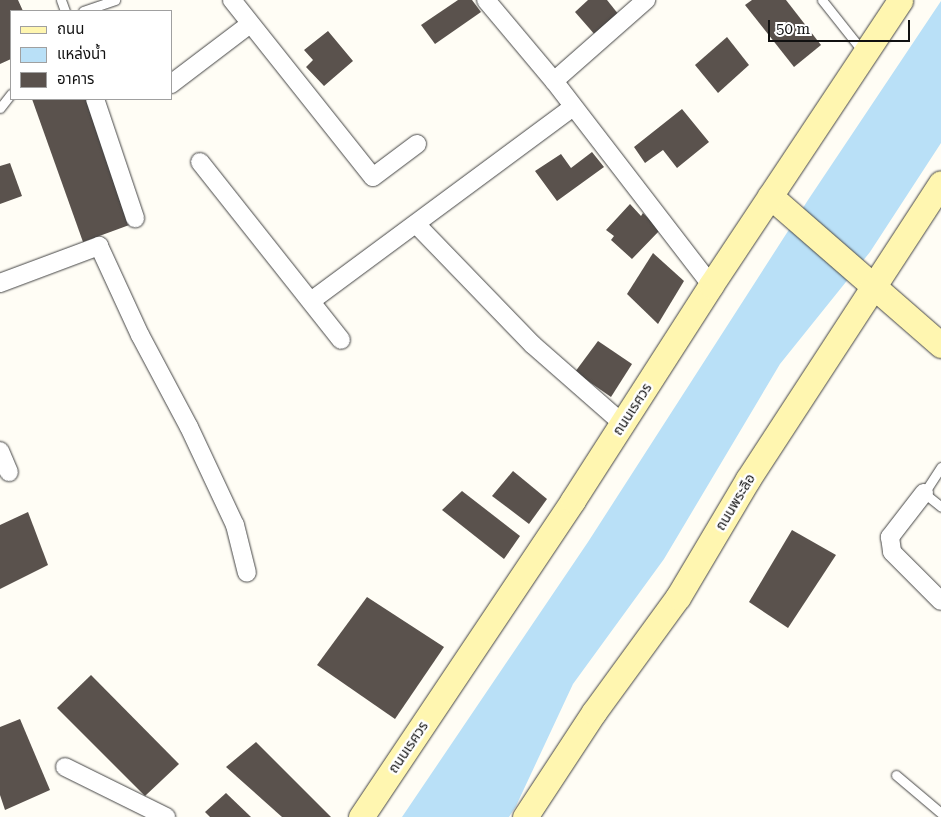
<!DOCTYPE html>
<meta charset="utf-8">
<style>
body{margin:0}
#map{position:relative;width:941px;height:817px;overflow:hidden;background:#fffdf5;font-family:"Roboto Serif","Noto Sans Thai",serif}
div>[style]{position:absolute}
.water>*{inset:0;background:#b9e0f7}
.building>*{inset:0;background:#5a524d}
.roads{filter:drop-shadow(0 0 1px #444) drop-shadow(0 0 1px #444)}
.lane>*{height:9px;margin:-4.5px;padding:0 4.5px;transform-origin:4.5px;border-radius:4.5px;background:#fff}
.street>*{height:18px;margin:-9px;padding:0 9px;transform-origin:9px;border-radius:9px;background:#fff}
.secondary>*{height:25px;margin:-12.5px;padding:0 12.5px;transform-origin:12.5px;border-radius:12.5px;background:#fff6b0}
span{translate:-50% -50%;white-space:nowrap;text-align:center;line-height:1.15;-webkit-text-stroke:5px #fff;paint-order:stroke}
.street-label{font-size:14px;color:#111}
.legend{position:absolute;left:10px;top:10px;width:162px;height:90px;box-sizing:border-box;background:#fff;border:1px solid #a0a0a0;margin:0;padding:6px 9px;list-style:none;font-size:15px;color:#111}
.legend li{display:flex;align-items:center;gap:10px;height:25px}
.legend b{width:25px;border:1px solid #a0a0a0}
.scale{position:absolute;left:768px;top:20px;width:142px;height:22px;box-sizing:border-box;border:2px solid #111;border-top:0;padding-left:6px;font-size:15px;line-height:18px;white-space:nowrap;color:#111;-webkit-text-stroke:4px #fff;paint-order:stroke}
</style>
<div id="map">
<div class="water">
<i style="clip-path:polygon(941px 1px,941px 143px,870px 252px,780px 364px,664px 559px,573px 684px,516px 806px,509px 817px,402px 817px,588px 542px,808px 200px)"></i>
</div>
<div class="building">
<i style="clip-path:polygon(0 0,18px 0,23px 11px,11px 11px,11px 59px,0 64px)"></i>
<i style="clip-path:polygon(458px 0,472px 0,481px 12px,435px 44px,421px 25px)"></i>
<i style="clip-path:polygon(588px 0,607px 0,619px 15px,596px 36px,575px 12px)"></i>
<i style="clip-path:polygon(752px 0,786px 0,821px 45px,794px 67px,745px 5px)"></i>
<i style="clip-path:polygon(328px 31px,353px 61px,324px 86px,306px 67px,313px 60px,304px 50px)"></i>
<i style="clip-path:polygon(727px 37px,749px 65px,718px 93px,695px 65px)"></i>
<i style="clip-path:polygon(32px 99px,87px 99px,132px 224px,83px 242px)"></i>
<i style="clip-path:polygon(682px 109px,709px 142px,677px 168px,663px 150px,645px 163px,634px 147px)"></i>
<i style="clip-path:polygon(592px 152px,604px 167px,557px 201px,535px 171px,561px 154px,571px 168px)"></i>
<i style="clip-path:polygon(10px 163px,22px 196px,0 204px,0 166px)"></i>
<i style="clip-path:polygon(630px 204px,641px 216px,643px 213px,660px 230px,632px 259px,611px 240px,614px 236px,606px 230px)"></i>
<i style="clip-path:polygon(653px 253px,684px 281px,658px 324px,627px 294px)"></i>
<i style="clip-path:polygon(598px 341px,632px 364px,611px 397px,575px 372px)"></i>
<i style="clip-path:polygon(513px 471px,547px 499px,529px 524px,492px 496px)"></i>
<i style="clip-path:polygon(462px 491px,520px 536px,504px 559px,442px 510px)"></i>
<i style="clip-path:polygon(28px 512px,48px 565px,0 589px,0 525px)"></i>
<i style="clip-path:polygon(792px 530px,836px 555px,788px 628px,749px 602px)"></i>
<i style="clip-path:polygon(367px 597px,444px 647px,395px 719px,317px 665px)"></i>
<i style="clip-path:polygon(91px 675px,179px 764px,145px 796px,57px 708px)"></i>
<i style="clip-path:polygon(20px 719px,50px 790px,5px 810px,0 795px,0 727px)"></i>
<i style="clip-path:polygon(256px 742px,331px 817px,282px 817px,226px 767px)"></i>
<i style="clip-path:polygon(226px 793px,251px 817px,210px 817px,205px 812px)"></i>
</div>
<div class="roads">
<div class="lane">
<i style="left:61px;top:0;width:12px;rotate:70deg"></i>
<i style="left:822px;top:0;width:68px;rotate:51.6deg"></i>
<i style="left:83px;top:11px;width:34px;rotate:-19deg"></i>
<i style="left:0;top:108px;width:18px;rotate:-52deg"></i>
<i style="left:941px;top:467px;width:31px;rotate:123deg"></i>
<i style="left:924px;top:493px;width:22px;rotate:39deg"></i>
<i style="left:896px;top:775px;width:59px;rotate:40.2deg"></i>
</div>
<div class="street">
<i style="left:232px;top:0;width:226px;rotate:51.5deg"></i>
<i style="left:373px;top:177px;width:55px;rotate:-36.9deg"></i>
<i style="left:486px;top:0;width:106px;rotate:50deg"></i>
<i style="left:554px;top:81px;width:257px;rotate:52.4deg"></i>
<i style="left:554px;top:81px;width:123px;rotate:-41.4deg"></i>
<i style="left:171px;top:84px;width:99px;rotate:-37.2deg"></i>
<i style="left:95px;top:99px;width:126px;rotate:71.4deg"></i>
<i style="left:200px;top:162px;width:227px;rotate:51.6deg"></i>
<i style="left:416px;top:224px;width:168px;rotate:46deg"></i>
<i style="left:533px;top:345px;width:118px;rotate:41.2deg"></i>
<i style="left:0;top:283px;width:106px;rotate:-20.5deg"></i>
<i style="left:99px;top:246px;width:98px;rotate:65.3deg"></i>
<i style="left:140px;top:335px;width:104px;rotate:62deg"></i>
<i style="left:189px;top:427px;width:108px;rotate:64.9deg"></i>
<i style="left:235px;top:525px;width:49px;rotate:76deg"></i>
<i style="left:311px;top:301px;width:326px;rotate:-36.5deg"></i>
<i style="left:0;top:451px;width:23px;rotate:67deg"></i>
<i style="left:924px;top:493px;width:56px;rotate:127.7deg"></i>
<i style="left:890px;top:537px;width:15px;rotate:82deg"></i>
<i style="left:892px;top:552px;width:69px;rotate:45deg"></i>
<i style="left:65px;top:767px;width:113px;rotate:26.3deg"></i>
</div>
<div class="secondary">
<i style="left:770px;top:196px;width:227px;rotate:41.1deg"></i>
<i style="left:361px;top:817px;width:381px;rotate:-56.2deg"></i>
<i style="left:573px;top:500px;width:255px;rotate:-57.3deg"></i>
<i style="left:711px;top:285px;width:342px;rotate:-56.4deg"></i>
<i style="left:525px;top:817px;width:126px;rotate:-56.7deg"></i>
<i style="left:594px;top:712px;width:142px;rotate:-53.9deg"></i>
<i style="left:678px;top:597px;width:137px;rotate:-59.3deg"></i>
<i style="left:748px;top:479px;width:353px;rotate:-56.9deg"></i>
</div>
</div>
<div class="street-label">
<span style="left:632px;top:409px;rotate:-57deg">ถนนเรศวร</span>
<span style="left:735px;top:502px;rotate:-59deg">ถนนพระลือ</span>
<span style="left:408px;top:747px;rotate:-56deg">ถนนเรศวร</span>
</div>
<ul class="legend">
<li><b style="height:6px;background:#fff6b0"></b>ถนน</li>
<li><b style="height:14px;background:#b9e0f7"></b>แหล่งน้ำ</li>
<li><b style="height:14px;background:#5a524d"></b>อาคาร</li>
</ul>
<div class="scale">50 m</div>
</div>
